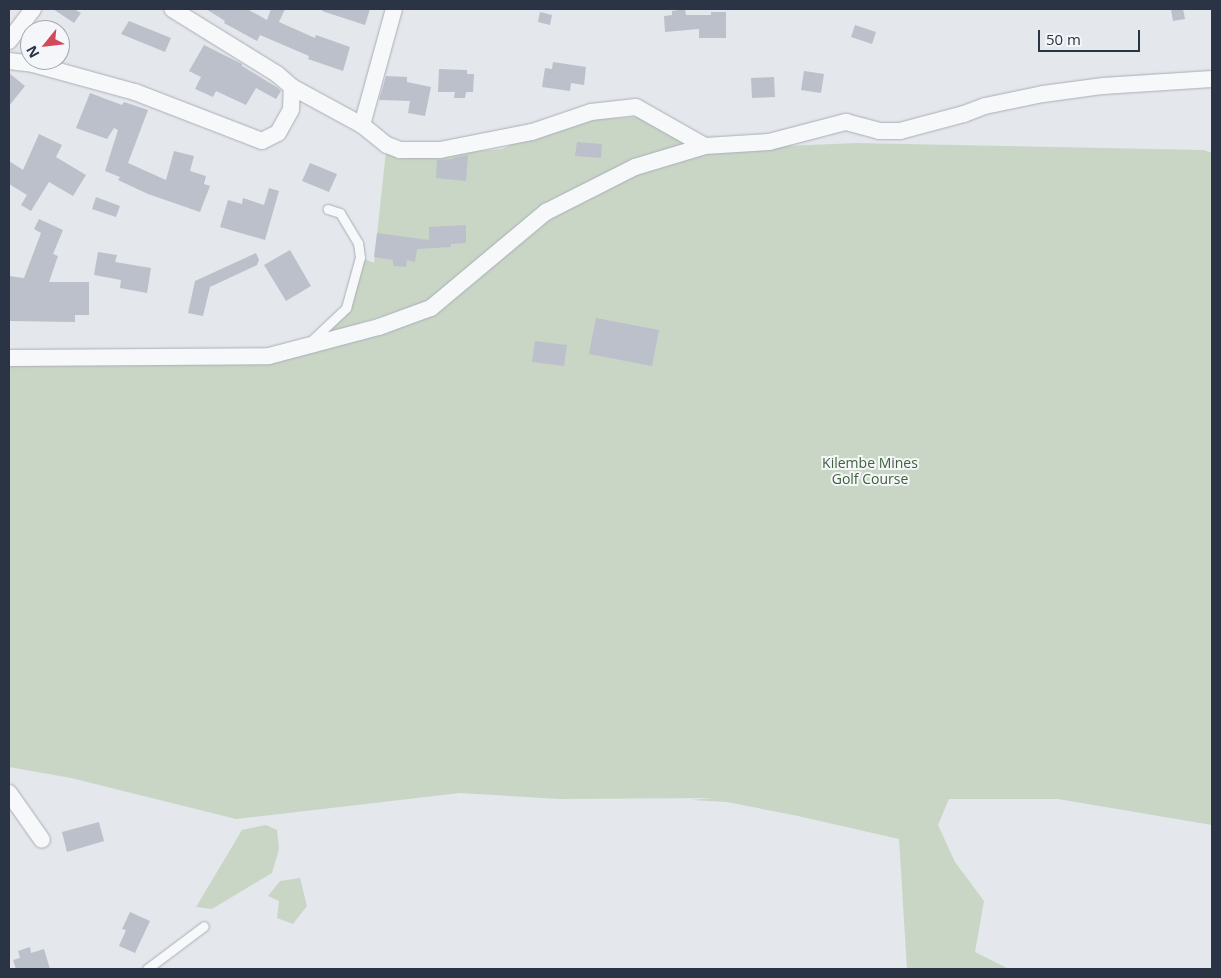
<!DOCTYPE html>
<style>
body{margin:0}
#map{position:relative;width:1221px;height:978px;overflow:hidden;background:#e4e7ec;font-family:"Open Sans",sans-serif}
div>[style]{position:absolute}
.green>*{inset:0;background:#c9d6c5}
.building>*{inset:0;background:#bbc0ca}
.roads{filter:drop-shadow(0 0 1px #a9aeb7) drop-shadow(0 0 1px #a9aeb7)}
.lane>*{height:9px;margin:-4.5px;padding:0 4.5px;transform-origin:4.5px;border-radius:4.5px;background:#f7f8fa}
.street>*{height:16px;margin:-8px;padding:0 8px;transform-origin:8px;border-radius:8px;background:#f7f8fa}
span{translate:-50% -50%;white-space:nowrap;text-align:center;line-height:1.15;-webkit-text-stroke:4px #f4f6f9;paint-order:stroke}
.park-label{font-size:14px;color:#3f6138}
.frame{position:absolute;inset:0;border:10px solid #2b3445;pointer-events:none}
.north{position:absolute;left:20px;top:20px;width:50px;height:50px;box-sizing:border-box;background:#f4f6f9;border:1px solid #a4a8b1;border-radius:50%;rotate:241deg;font-size:14px;font-weight:700;line-height:20px;text-align:center;color:#2b3445}
.north::after{content:'';display:block;margin:auto;width:18px;height:22px;background:#d1495b;clip-path:polygon(50% 0,100% 100%,50% 72%,0 100%)}
.scale{position:absolute;left:1038px;top:30px;width:102px;height:22px;box-sizing:border-box;border:2px solid #2b3445;border-top:0;padding-left:6px;font-size:15px;line-height:18px;white-space:nowrap;color:#2b3445;-webkit-text-stroke:4px #f4f6f9;paint-order:stroke}
</style>
<div id="map">
<div class="green">
<i style="clip-path:polygon(647px 116px,689px 143px,638px 158px,429px 302px,315px 337px,348px 303px,360px 257px,374px 263px,386px 151px,398px 159px,502px 149px,521px 140px,590px 120px)"></i>
<i style="clip-path:polygon(856px 143px,1204px 150px,1212px 153px,1212px 825px,1058px 799px,949px 799px,938px 825px,955px 862px,984px 901px,975px 952px,1009px 969px,907px 969px,899px 839px,798px 816px,727px 802px,691px 800px,714px 798px,560px 799px,460px 793px,236px 819px,71px 778px,9px 767px,9px 365px,266px 364px,432px 316px,535px 226px,624px 176px,719px 149px)"></i>
<i style="clip-path:polygon(266px 825px,277px 830px,279px 849px,272px 873px,212px 909px,196px 907px,242px 830px)"></i>
<i style="clip-path:polygon(300px 878px,307px 906px,293px 924px,277px 918px,279px 901px,268px 896px,280px 881px)"></i>
</div>
<div class="building">
<i style="clip-path:polygon(53px 9px,74px 9px,81px 13px,74px 23px)"></i>
<i style="clip-path:polygon(206px 9px,247px 9px,267px 20px,271px 9px,285px 9px,279px 22px,315px 38px,316px 35px,350px 47px,343px 71px,308px 59px,309px 56px,260px 35px,257px 41px,224px 23px,225px 21px)"></i>
<i style="clip-path:polygon(323px 9px,370px 9px,365px 25px,322px 11px)"></i>
<i style="clip-path:polygon(685px 9px,686px 15px,711px 15px,711px 12px,726px 12px,726px 38px,699px 38px,699px 29px,665px 32px,664px 16px,672px 15px,672px 11px)"></i>
<i style="clip-path:polygon(1171px 9px,1183px 9px,1185px 19px,1173px 21px)"></i>
<i style="clip-path:polygon(540px 12px,552px 15px,550px 25px,538px 22px)"></i>
<i style="clip-path:polygon(129px 21px,171px 38px,165px 52px,121px 34px)"></i>
<i style="clip-path:polygon(855px 25px,876px 32px,872px 44px,851px 37px)"></i>
<i style="clip-path:polygon(204px 45px,242px 64px,242px 66px,278px 88px,281px 91px,276px 99px,256px 88px,246px 105px,216px 91px,213px 97px,195px 89px,201px 77px,189px 71px)"></i>
<i style="clip-path:polygon(553px 62px,586px 67px,584px 85px,571px 83px,570px 91px,542px 87px,545px 68px,552px 69px)"></i>
<i style="clip-path:polygon(439px 69px,467px 70px,467px 74px,474px 74px,473px 92px,466px 92px,465px 98px,454px 98px,455px 92px,438px 92px)"></i>
<i style="clip-path:polygon(804px 71px,824px 74px,821px 93px,801px 90px)"></i>
<i style="clip-path:polygon(9px 73px,25px 86px,9px 106px)"></i>
<i style="clip-path:polygon(386px 76px,407px 77px,407px 82px,431px 87px,425px 116px,408px 113px,410px 101px,379px 100px)"></i>
<i style="clip-path:polygon(774px 77px,775px 97px,752px 98px,751px 78px)"></i>
<i style="clip-path:polygon(90px 93px,122px 105px,124px 102px,148px 110px,128px 163px,166px 180px,174px 151px,194px 156px,190px 171px,206px 176px,204px 184px,210px 186px,200px 212px,148px 194px,118px 180px,120px 177px,105px 171px,118px 130px,114px 128px,107px 139px,76px 128px)"></i>
<i style="clip-path:polygon(39px 134px,62px 145px,56px 157px,86px 175px,73px 196px,49px 182px,31px 211px,21px 205px,27px 195px,9px 184px,9px 161px,23px 170px)"></i>
<i style="clip-path:polygon(577px 142px,602px 144px,601px 158px,575px 156px)"></i>
<i style="clip-path:polygon(468px 155px,466px 181px,436px 178px,437px 160px,453px 159px,453px 158px)"></i>
<i style="clip-path:polygon(310px 163px,337px 174px,329px 192px,302px 181px)"></i>
<i style="clip-path:polygon(269px 188px,279px 191px,265px 240px,220px 227px,228px 200px,242px 204px,243px 198px,264px 205px)"></i>
<i style="clip-path:polygon(96px 197px,120px 206px,116px 217px,92px 209px)"></i>
<i style="clip-path:polygon(39px 219px,63px 230px,53px 254px,58px 256px,49px 282px,89px 282px,89px 315px,75px 315px,75px 322px,9px 321px,9px 276px,24px 278px,41px 233px,34px 229px)"></i>
<i style="clip-path:polygon(466px 225px,466px 243px,451px 244px,451px 247px,417px 249px,415px 262px,407px 260px,406px 267px,393px 266px,393px 260px,374px 257px,377px 233px,429px 240px,429px 227px)"></i>
<i style="clip-path:polygon(290px 250px,311px 286px,286px 301px,264px 265px)"></i>
<i style="clip-path:polygon(98px 252px,117px 255px,115px 262px,151px 268px,147px 293px,120px 288px,121px 280px,94px 275px)"></i>
<i style="clip-path:polygon(256px 253px,259px 260px,257px 265px,210px 287px,203px 316px,188px 313px,195px 281px)"></i>
<i style="clip-path:polygon(596px 318px,659px 330px,652px 366px,589px 354px)"></i>
<i style="clip-path:polygon(535px 341px,567px 345px,564px 366px,532px 362px)"></i>
<i style="clip-path:polygon(99px 822px,104px 841px,67px 852px,62px 832px)"></i>
<i style="clip-path:polygon(130px 912px,150px 921px,135px 953px,119px 946px,126px 930px,122px 929px)"></i>
<i style="clip-path:polygon(30px 947px,31px 953px,44px 949px,50px 969px,16px 969px,13px 960px,20px 958px,18px 951px)"></i>
</div>
<div class="roads">
<div class="lane">
<i style="left:310px;top:342px;width:50px;rotate:-43.4deg"></i>
<i style="left:346px;top:308px;width:53px;rotate:-74.6deg"></i>
<i style="left:360px;top:257px;width:14px;rotate:-98deg"></i>
<i style="left:358px;top:243px;width:35px;rotate:-121deg"></i>
<i style="left:340px;top:213px;width:13px;rotate:-162deg"></i>
<i style="left:147px;top:969px;width:71px;rotate:-37deg"></i>
</div>
<div class="street">
<i style="left:9px;top:41px;width:40px;rotate:-53deg"></i>
<i style="left:9px;top:61px;width:24px;rotate:7deg"></i>
<i style="left:33px;top:64px;width:106px;rotate:15.4deg"></i>
<i style="left:135px;top:92px;width:136px;rotate:21.1deg"></i>
<i style="left:262px;top:141px;width:18px;rotate:-27deg"></i>
<i style="left:278px;top:133px;width:26px;rotate:-61deg"></i>
<i style="left:291px;top:110px;width:23px;rotate:-88deg"></i>
<i style="left:292px;top:87px;width:20px;rotate:-139deg"></i>
<i style="left:277px;top:74px;width:123px;rotate:-148.2deg"></i>
<i style="left:292px;top:87px;width:80px;rotate:28.5deg"></i>
<i style="left:362px;top:125px;width:32px;rotate:39deg"></i>
<i style="left:387px;top:145px;width:14px;rotate:21deg"></i>
<i style="left:400px;top:150px;width:40px"></i>
<i style="left:440px;top:150px;width:94px;rotate:-11.1deg"></i>
<i style="left:532px;top:132px;width:62px;rotate:-18.7deg"></i>
<i style="left:591px;top:112px;width:45px;rotate:-6.3deg"></i>
<i style="left:636px;top:107px;width:79px;rotate:29.5deg"></i>
<i style="left:362px;top:125px;width:120px;rotate:-74.6deg"></i>
<i style="left:9px;top:358px;width:260px;rotate:-0.4deg"></i>
<i style="left:269px;top:356px;width:114px;rotate:-14.8deg"></i>
<i style="left:379px;top:327px;width:55px;rotate:-20.1deg"></i>
<i style="left:431px;top:308px;width:150px;rotate:-39.9deg"></i>
<i style="left:546px;top:212px;width:100px;rotate:-26.8deg"></i>
<i style="left:635px;top:167px;width:73px;rotate:-16.7deg"></i>
<i style="left:705px;top:146px;width:64px;rotate:-3.6deg"></i>
<i style="left:769px;top:142px;width:80px;rotate:-14.6deg"></i>
<i style="left:846px;top:122px;width:34px;rotate:15deg"></i>
<i style="left:879px;top:131px;width:21px"></i>
<i style="left:900px;top:131px;width:66px;rotate:-14.9deg"></i>
<i style="left:964px;top:114px;width:22px;rotate:-21deg"></i>
<i style="left:985px;top:106px;width:59px;rotate:-11.7deg"></i>
<i style="left:1043px;top:94px;width:61px;rotate:-7.6deg"></i>
<i style="left:1103px;top:86px;width:109px;rotate:-3.7deg"></i>
<i style="left:9px;top:793px;width:57px;rotate:54.9deg"></i>
</div>
</div>
<div class="park-label">
<span style="left:870px;top:471px">Kilembe Mines<br>Golf Course</span>
</div>
<div class="frame"></div>
<div class="north">N</div>
<div class="scale">50 m</div>
</div>
